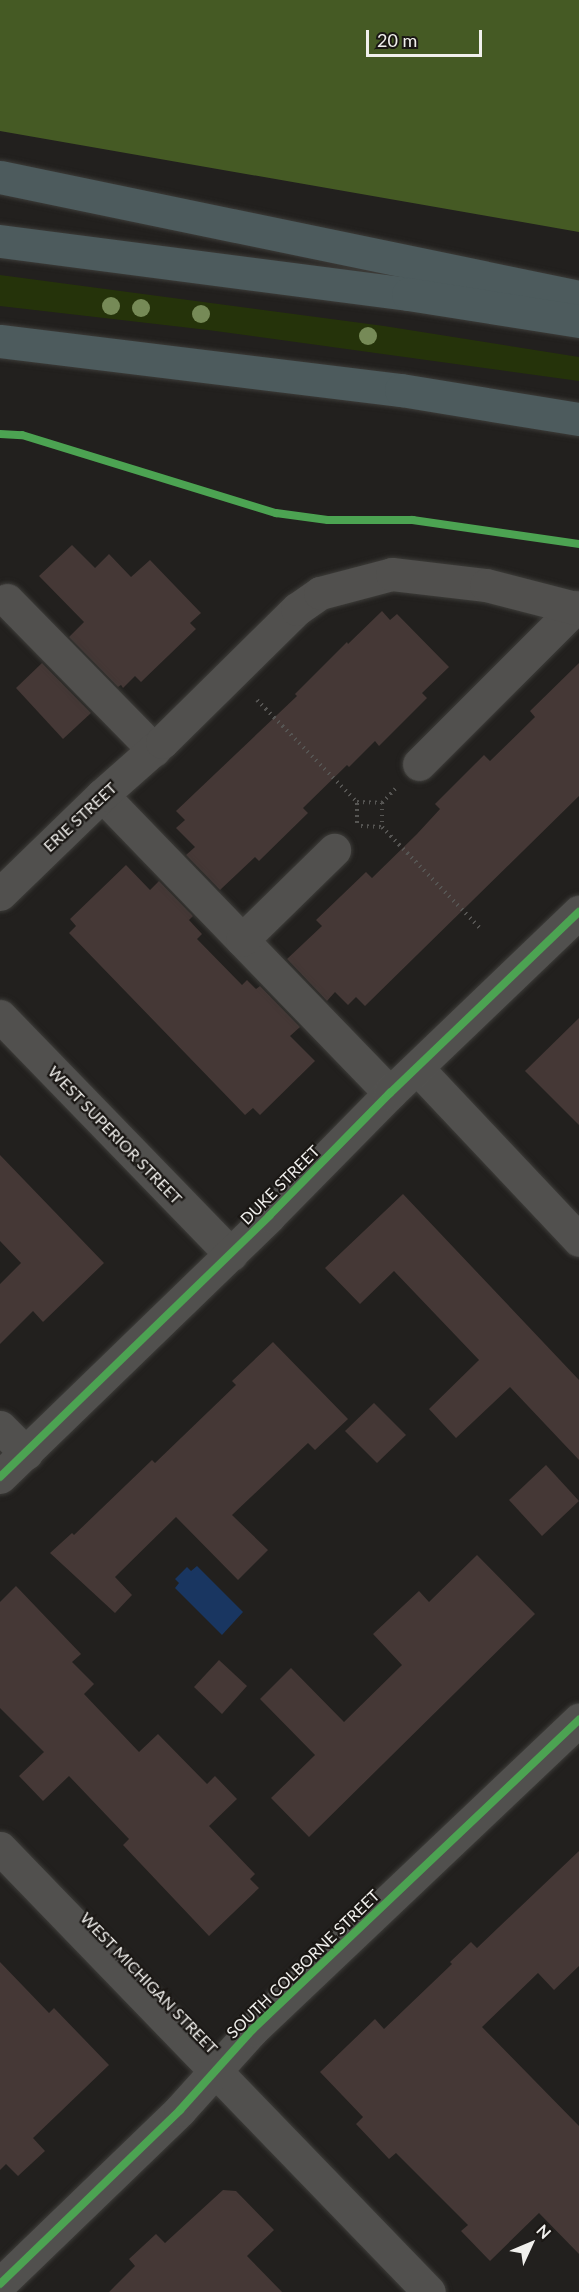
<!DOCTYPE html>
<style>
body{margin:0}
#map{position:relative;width:579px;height:2292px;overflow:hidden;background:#22201e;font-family:Lato,sans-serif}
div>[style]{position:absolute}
.green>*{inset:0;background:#25330a}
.forest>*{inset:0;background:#455a24}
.water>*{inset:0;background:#193661}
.building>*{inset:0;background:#453836}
.path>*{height:4px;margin-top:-2px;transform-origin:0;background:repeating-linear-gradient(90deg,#565553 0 1.5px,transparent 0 6px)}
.roads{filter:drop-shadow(0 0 2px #3d3c39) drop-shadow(0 0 2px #3d3c39)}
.minor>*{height:33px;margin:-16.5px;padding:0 16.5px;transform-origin:16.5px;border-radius:16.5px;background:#51504e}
.highway>*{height:33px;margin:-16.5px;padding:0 16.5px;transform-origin:16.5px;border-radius:16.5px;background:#4d5b5d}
.cycleway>*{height:8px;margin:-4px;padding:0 4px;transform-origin:4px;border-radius:4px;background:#4ca352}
.trees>*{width:18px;height:18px;margin:-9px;border-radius:50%;background:#768a57}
span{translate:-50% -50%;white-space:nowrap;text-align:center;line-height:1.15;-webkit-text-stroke:4.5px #1a1714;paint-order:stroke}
.street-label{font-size:16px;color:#f1f0ed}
.north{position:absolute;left:501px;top:2214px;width:60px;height:60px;-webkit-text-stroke:4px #1a1714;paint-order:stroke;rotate:46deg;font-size:16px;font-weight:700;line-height:24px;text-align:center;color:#f1f0ed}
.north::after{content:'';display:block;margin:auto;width:21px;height:27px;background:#f1f0ed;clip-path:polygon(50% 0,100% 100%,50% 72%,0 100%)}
.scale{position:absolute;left:366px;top:30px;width:116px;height:27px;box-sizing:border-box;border:3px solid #f1f0ed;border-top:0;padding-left:8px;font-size:18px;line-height:21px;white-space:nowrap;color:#f1f0ed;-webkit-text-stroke:4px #1a1714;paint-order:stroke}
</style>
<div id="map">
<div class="green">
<i style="clip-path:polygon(0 275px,384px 326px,579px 357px,579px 381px,208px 330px,0 306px)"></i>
</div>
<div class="forest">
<i style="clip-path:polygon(0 0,579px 0,579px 232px,0 131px)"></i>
</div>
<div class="water">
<i style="clip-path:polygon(197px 1566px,243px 1612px,222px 1635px,175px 1588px,179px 1583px,175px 1579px,187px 1567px,191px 1571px)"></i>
</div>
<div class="building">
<i style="clip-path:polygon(72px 545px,95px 568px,109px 554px,131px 577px,150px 560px,201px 613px,190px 623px,196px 629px,141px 682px,135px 676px,123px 688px,121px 685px,118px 687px,69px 637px,84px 622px,39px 576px)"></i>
<i style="clip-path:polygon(382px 611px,390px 620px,397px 614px,449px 667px,422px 693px,427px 698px,379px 746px,375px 741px,349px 767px,347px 765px,303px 808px,308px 813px,259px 861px,255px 857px,220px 890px,186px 855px,195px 847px,176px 828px,185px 820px,176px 811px,297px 696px,295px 694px,347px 642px,348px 644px)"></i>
<i style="clip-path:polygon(42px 663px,91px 713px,63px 739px,16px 688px)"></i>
<i style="clip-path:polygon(579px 663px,579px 796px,365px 1006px,356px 997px,348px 1005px,335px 992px,327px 1001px,287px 959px,322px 926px,316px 920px,366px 872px,372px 878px,417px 834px,440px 809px,435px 804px,484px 755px,490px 761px,535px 717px,530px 711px)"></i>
<i style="clip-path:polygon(126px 865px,150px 890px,159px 881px,193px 916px,189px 920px,202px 934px,197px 939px,242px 985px,247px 980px,256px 989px,260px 986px,300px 1027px,290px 1036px,315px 1061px,260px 1115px,253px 1108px,245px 1115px,69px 933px,76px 926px,70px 919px)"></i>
<i style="clip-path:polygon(579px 1018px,579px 1125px,525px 1071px)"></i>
<i style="clip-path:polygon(0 1155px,104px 1263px,43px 1322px,33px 1311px,0 1344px,0 1284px,21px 1263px,0 1241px)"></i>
<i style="clip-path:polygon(403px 1194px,579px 1380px,579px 1460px,510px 1387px,456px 1438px,429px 1409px,479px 1360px,394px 1271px,360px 1304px,325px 1268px)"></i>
<i style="clip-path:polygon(273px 1342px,348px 1419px,315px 1450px,308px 1443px,232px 1515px,268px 1550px,238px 1580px,176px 1517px,115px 1577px,132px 1595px,115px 1613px,50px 1553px,72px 1533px,74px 1535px,152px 1460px,155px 1463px,236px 1385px,232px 1381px)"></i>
<i style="clip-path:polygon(374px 1403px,406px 1435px,377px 1463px,345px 1431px)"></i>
<i style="clip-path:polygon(546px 1465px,579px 1501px,542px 1536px,509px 1500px)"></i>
<i style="clip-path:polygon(477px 1555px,535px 1614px,309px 1837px,271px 1798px,315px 1755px,260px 1699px,291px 1668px,344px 1722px,402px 1665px,373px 1634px,419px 1591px,429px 1602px)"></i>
<i style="clip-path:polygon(16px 1586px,81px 1654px,72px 1662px,94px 1684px,84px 1694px,139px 1752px,158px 1734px,207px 1784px,215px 1776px,237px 1799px,209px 1826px,255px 1874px,250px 1879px,259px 1888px,209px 1936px,123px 1845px,129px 1839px,69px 1776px,43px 1801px,19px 1776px,44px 1752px,0 1708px,0 1602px)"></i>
<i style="clip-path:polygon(219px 1660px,247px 1686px,222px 1714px,194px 1687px)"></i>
<i style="clip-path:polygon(579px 1851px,579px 1966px,554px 1990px,538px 1973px,482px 2027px,579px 2126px,579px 2254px,539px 2213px,490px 2261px,461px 2231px,468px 2225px,396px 2153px,389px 2159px,356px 2124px,363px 2117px,320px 2072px,375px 2019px,384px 2029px,452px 1964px,450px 1962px,471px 1942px,477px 1948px)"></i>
<i style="clip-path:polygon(0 1962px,49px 2013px,54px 2008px,109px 2065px,33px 2138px,45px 2151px,18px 2176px,6px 2164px,0 2170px)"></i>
<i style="clip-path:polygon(223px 2190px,236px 2191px,274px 2230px,247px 2256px,282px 2292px,109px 2292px,135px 2266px,129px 2259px,156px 2234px,165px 2243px)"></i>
</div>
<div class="path">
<i style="left:257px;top:700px;width:143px;rotate:45.6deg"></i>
<i style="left:382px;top:803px;width:21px;rotate:-47deg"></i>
<i style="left:357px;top:823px;width:21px;rotate:-90deg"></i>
<i style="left:357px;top:802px;width:25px;rotate:2deg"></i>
<i style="left:382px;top:803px;width:24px;rotate:90deg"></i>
<i style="left:361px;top:826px;width:21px;rotate:3deg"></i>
<i style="left:382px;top:827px;width:141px;rotate:45.9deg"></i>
</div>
<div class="roads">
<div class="minor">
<i style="left:7px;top:600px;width:210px;rotate:45.6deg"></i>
<i style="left:419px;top:764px;width:222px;rotate:-45deg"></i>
<i style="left:102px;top:795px;width:414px;rotate:46deg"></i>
<i style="left:0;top:894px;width:142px;rotate:-44.1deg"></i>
<i style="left:102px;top:795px;width:80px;rotate:-41.5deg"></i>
<i style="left:162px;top:742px;width:190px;rotate:-44.6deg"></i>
<i style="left:297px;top:609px;width:28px;rotate:-35deg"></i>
<i style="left:320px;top:593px;width:74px;rotate:-14.8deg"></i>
<i style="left:392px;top:574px;width:95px;rotate:6.7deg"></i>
<i style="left:486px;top:585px;width:96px;rotate:14.5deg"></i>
<i style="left:242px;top:940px;width:129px;rotate:-44.4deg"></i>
<i style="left:0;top:1016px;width:332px;rotate:45.9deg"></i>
<i style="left:417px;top:1068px;width:236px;rotate:46.7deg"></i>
<i style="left:0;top:1427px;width:37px;rotate:45deg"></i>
<i style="left:0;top:1477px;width:375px;rotate:-44.1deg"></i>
<i style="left:269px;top:1216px;width:173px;rotate:-45.5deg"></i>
<i style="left:390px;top:1093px;width:262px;rotate:-43.8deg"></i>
<i style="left:0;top:1848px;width:617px;rotate:45.98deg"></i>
<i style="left:0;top:2284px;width:250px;rotate:-44deg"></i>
<i style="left:180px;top:2110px;width:108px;rotate:-48deg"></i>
<i style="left:252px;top:2030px;width:451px;rotate:-43.5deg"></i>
</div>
<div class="highway">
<i style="left:0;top:177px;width:591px;rotate:11.71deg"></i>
<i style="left:0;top:241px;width:411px;rotate:7.4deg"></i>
<i style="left:408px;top:294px;width:173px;rotate:9deg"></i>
<i style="left:0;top:341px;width:404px;rotate:7deg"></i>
<i style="left:401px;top:390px;width:180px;rotate:9.3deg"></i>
</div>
</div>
<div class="cycleway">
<i style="left:0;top:434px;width:22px;rotate:3deg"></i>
<i style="left:22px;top:435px;width:266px;rotate:17.1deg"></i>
<i style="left:276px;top:513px;width:52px;rotate:7.7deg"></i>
<i style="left:328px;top:520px;width:85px"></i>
<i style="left:413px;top:520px;width:168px;rotate:8.2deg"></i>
<i style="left:0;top:1477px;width:375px;rotate:-44.1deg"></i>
<i style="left:269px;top:1216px;width:173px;rotate:-45.5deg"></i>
<i style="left:390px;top:1093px;width:262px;rotate:-43.8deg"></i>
<i style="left:0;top:2284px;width:250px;rotate:-44deg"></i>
<i style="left:180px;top:2110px;width:108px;rotate:-48deg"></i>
<i style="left:252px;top:2030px;width:451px;rotate:-43.5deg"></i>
</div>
<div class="trees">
<i style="left:111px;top:306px"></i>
<i style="left:141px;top:308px"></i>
<i style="left:201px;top:314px"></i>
<i style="left:368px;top:336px"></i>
</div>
<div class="street-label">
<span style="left:80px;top:817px;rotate:-43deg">ERIE STREET</span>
<span style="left:115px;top:1135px;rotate:46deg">WEST SUPERIOR STREET</span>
<span style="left:280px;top:1185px;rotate:-45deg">DUKE STREET</span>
<span style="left:303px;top:1964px;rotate:-44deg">SOUTH COLBORNE STREET</span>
<span style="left:149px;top:1983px;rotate:46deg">WEST MICHIGAN STREET</span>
</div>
<div class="north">N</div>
<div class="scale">20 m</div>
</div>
